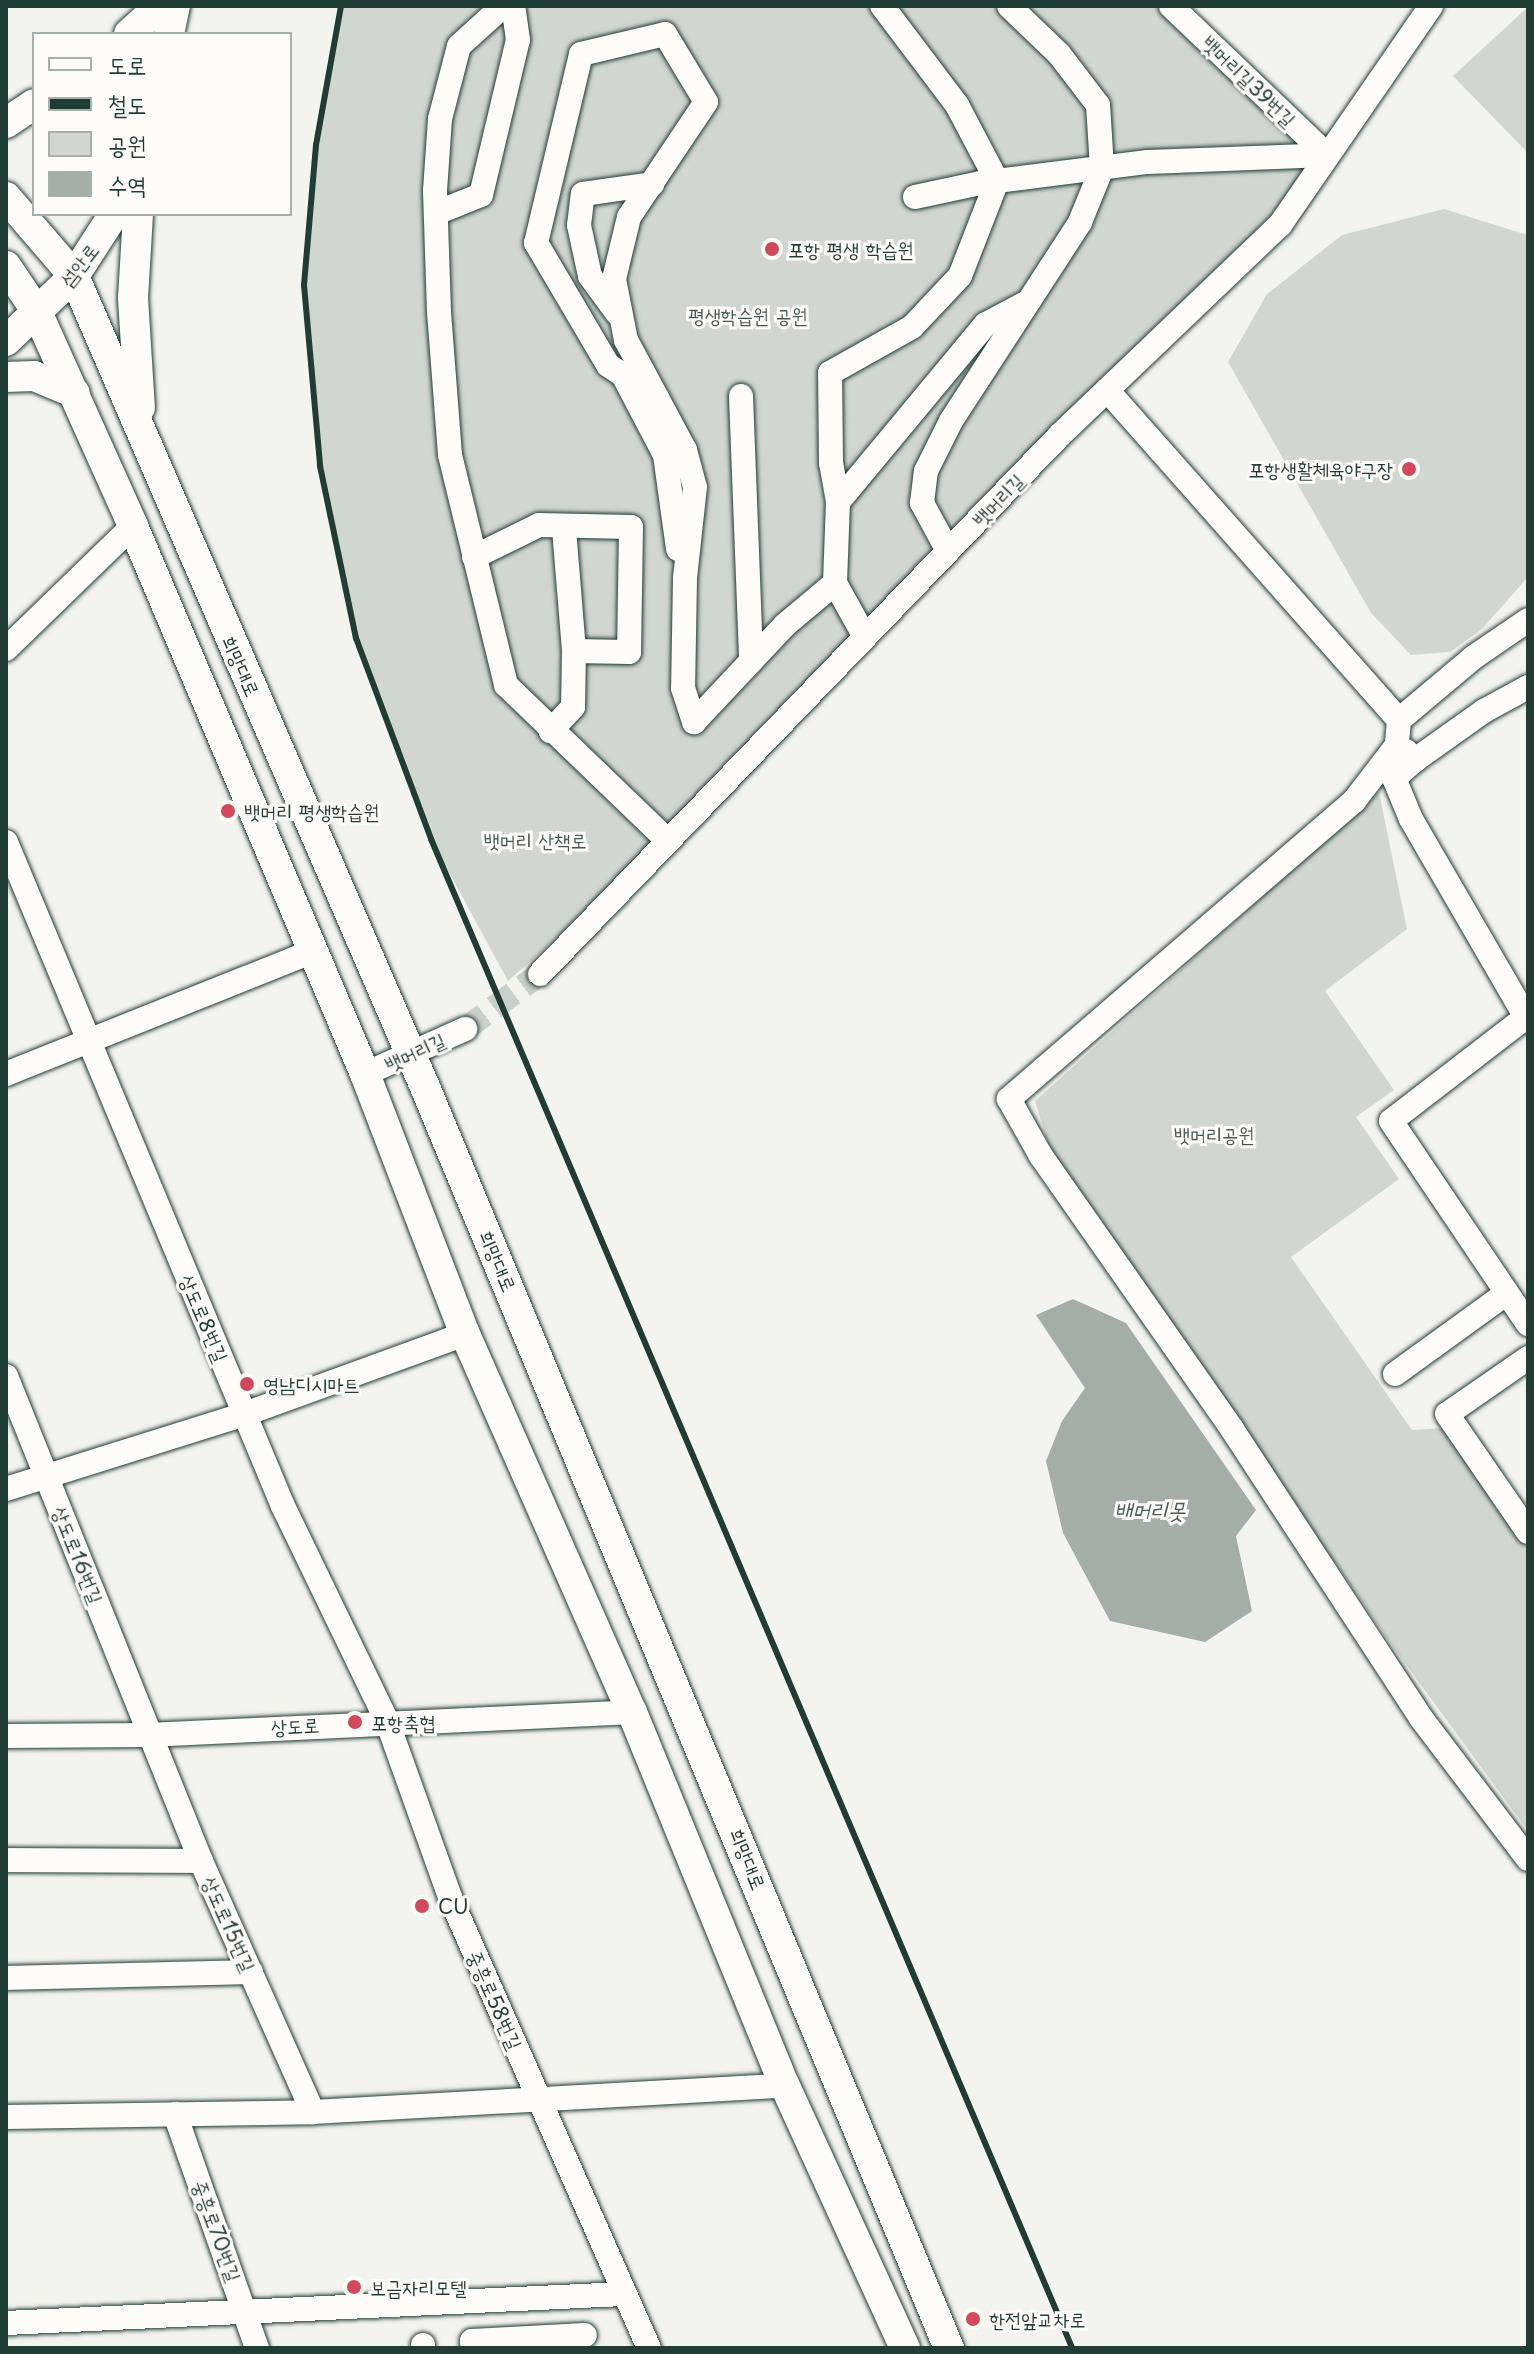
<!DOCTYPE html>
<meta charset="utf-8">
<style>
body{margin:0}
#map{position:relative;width:1534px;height:2354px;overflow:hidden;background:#f4f4ef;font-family:"Playpen Sans","Poor Story",sans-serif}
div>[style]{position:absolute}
.green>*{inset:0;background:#d1d6d1}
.water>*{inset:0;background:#a3aea7}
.minor-tunnel>*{height:24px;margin-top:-12px;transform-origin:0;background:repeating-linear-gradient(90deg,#c9cfca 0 24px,transparent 0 36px)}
.roads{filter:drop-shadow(0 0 2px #1f3d34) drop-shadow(0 0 2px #1f3d34)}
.minor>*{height:24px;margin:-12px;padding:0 12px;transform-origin:12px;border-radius:12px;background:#fdfcf7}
.major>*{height:30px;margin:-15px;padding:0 15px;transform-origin:15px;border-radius:15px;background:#fdfcf7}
.rail>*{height:6px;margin:-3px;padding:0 3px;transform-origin:3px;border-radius:3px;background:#1f3d34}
.dots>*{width:22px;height:22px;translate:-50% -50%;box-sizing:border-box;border:4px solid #fdfcf7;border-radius:50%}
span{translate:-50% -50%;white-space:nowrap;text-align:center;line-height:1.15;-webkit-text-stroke:6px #fdfcf7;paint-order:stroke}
.street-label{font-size:20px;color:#1f3d34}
.poi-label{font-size:20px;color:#1f3d34}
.left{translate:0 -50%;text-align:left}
.right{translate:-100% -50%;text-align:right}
.park-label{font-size:20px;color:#435c53}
.water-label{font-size:22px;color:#475f56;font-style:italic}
.frame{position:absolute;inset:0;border:8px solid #1f3d34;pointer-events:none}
.legend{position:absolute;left:32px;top:32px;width:260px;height:184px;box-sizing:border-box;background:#fdfcf7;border:2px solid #a4b0a9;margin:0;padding:10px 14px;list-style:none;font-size:24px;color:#1f3d34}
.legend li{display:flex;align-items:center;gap:16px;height:40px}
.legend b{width:40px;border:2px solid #a4b0a9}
</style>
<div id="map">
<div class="green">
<i style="clip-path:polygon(341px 6px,1171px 6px,1327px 155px,1107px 390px,668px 841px,508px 981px,431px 839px,356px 638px,320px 466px,304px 285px,316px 145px)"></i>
<i style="clip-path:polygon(1528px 7px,1528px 153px,1453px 76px)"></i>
<i style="clip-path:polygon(1444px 209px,1528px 235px,1528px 577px,1482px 629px,1450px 652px,1411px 655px,1371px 613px,1228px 362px,1267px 294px,1342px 235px)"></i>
<i style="clip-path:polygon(1379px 792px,1407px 929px,1325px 991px,1394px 1090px,1356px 1117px,1399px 1179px,1291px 1257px,1412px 1430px,1445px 1428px,1528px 1549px,1528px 1831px,1396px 1651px,1049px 1147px,1035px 1101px)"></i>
</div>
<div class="water">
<i style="clip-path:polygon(1073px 1299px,1126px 1323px,1256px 1510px,1236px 1536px,1252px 1611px,1205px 1642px,1110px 1621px,1063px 1533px,1046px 1461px,1062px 1421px,1085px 1388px,1036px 1315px)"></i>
</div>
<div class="minor-tunnel">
<i style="left:465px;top:1029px;width:93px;rotate:-36.3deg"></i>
</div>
<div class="roads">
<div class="minor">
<i style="left:503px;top:6px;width:59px;rotate:137.7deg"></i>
<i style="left:459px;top:46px;width:75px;rotate:104.6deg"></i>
<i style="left:440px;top:119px;width:72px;rotate:94deg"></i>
<i style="left:435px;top:191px;width:121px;rotate:88.1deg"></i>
<i style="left:439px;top:312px;width:143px;rotate:85.6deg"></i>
<i style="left:450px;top:455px;width:237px;rotate:76.3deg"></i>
<i style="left:506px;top:685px;width:225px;rotate:43.9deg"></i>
<i style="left:1171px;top:6px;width:216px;rotate:43.7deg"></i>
<i style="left:915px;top:197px;width:67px;rotate:-12deg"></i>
<i style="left:981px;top:183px;width:168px;rotate:-7.2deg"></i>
<i style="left:1148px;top:162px;width:179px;rotate:-2.2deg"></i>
<i style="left:436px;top:213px;width:48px;rotate:-21.8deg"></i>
<i style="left:481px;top:195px;width:159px;rotate:-76.6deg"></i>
<i style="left:518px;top:40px;width:34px;rotate:-98deg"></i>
<i style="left:617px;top:313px;width:46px;rotate:-126.1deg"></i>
<i style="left:590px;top:276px;width:52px;rotate:-102.2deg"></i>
<i style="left:579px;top:225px;width:31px;rotate:-83deg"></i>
<i style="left:583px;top:194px;width:70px;rotate:-8.2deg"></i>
<i style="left:624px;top:377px;width:88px;rotate:62.3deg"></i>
<i style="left:665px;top:455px;width:95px;rotate:82.1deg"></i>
<i style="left:1107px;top:390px;width:441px;rotate:48.5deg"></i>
<i style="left:1399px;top:720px;width:25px;rotate:95deg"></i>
<i style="left:1397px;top:745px;width:71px;rotate:127.5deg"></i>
<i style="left:1354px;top:801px;width:456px;rotate:139.2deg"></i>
<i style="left:1009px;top:1099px;width:65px;rotate:60.7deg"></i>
<i style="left:1041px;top:1156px;width:333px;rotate:55deg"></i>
<i style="left:1232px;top:1429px;width:345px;rotate:56.8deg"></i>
<i style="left:1421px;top:1718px;width:177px;rotate:52.8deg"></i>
<i style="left:741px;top:396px;width:265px;rotate:87.8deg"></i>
<i style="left:657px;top:398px;width:59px;rotate:-146deg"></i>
<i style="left:608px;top:365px;width:142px;rotate:-120.5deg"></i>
<i style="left:536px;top:243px;width:194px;rotate:-76.6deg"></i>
<i style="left:581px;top:54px;width:86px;rotate:-13.4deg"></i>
<i style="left:665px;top:34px;width:79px;rotate:58.9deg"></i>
<i style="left:706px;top:102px;width:138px;rotate:123.8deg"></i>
<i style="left:629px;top:217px;width:64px;rotate:103.6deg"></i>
<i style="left:614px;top:279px;width:62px;rotate:78.9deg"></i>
<i style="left:626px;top:340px;width:125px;rotate:61.8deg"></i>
<i style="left:685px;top:450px;width:38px;rotate:75deg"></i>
<i style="left:695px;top:487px;width:92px;rotate:96.3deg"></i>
<i style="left:685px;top:578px;width:110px;rotate:91deg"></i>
<i style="left:683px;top:688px;width:36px;rotate:72deg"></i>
<i style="left:694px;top:722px;width:133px;rotate:-46.8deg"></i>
<i style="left:785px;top:625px;width:65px;rotate:-40deg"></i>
<i style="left:838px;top:502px;width:40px;rotate:-100deg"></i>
<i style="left:831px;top:463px;width:90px;rotate:-90.6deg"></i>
<i style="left:830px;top:373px;width:94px;rotate:-29.3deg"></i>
<i style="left:912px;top:327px;width:70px;rotate:-46.7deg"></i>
<i style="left:960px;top:276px;width:102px;rotate:-68.7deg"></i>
<i style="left:997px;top:181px;width:86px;rotate:-117.8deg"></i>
<i style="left:957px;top:105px;width:124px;rotate:-127.1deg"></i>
<i style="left:564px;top:529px;width:122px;rotate:85.3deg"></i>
<i style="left:948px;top:551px;width:55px;rotate:-118.4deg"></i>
<i style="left:922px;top:503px;width:32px;rotate:-83deg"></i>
<i style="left:926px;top:471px;width:56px;rotate:-63.4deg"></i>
<i style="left:951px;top:421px;width:237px;rotate:-57deg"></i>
<i style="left:1080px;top:222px;width:58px;rotate:-67.8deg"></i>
<i style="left:1102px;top:168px;width:63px;rotate:-93.6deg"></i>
<i style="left:1098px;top:105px;width:64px;rotate:-127.4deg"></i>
<i style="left:1059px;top:54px;width:69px;rotate:-136.2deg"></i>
<i style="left:474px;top:557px;width:72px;rotate:-26.2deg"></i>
<i style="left:539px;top:525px;width:92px;rotate:1.2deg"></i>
<i style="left:631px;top:527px;width:125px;rotate:90.9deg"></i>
<i style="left:629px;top:652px;width:55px;rotate:-179deg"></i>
<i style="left:574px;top:651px;width:56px;rotate:91deg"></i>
<i style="left:573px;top:707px;width:33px;rotate:133deg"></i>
<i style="left:865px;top:637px;width:62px;rotate:-119.1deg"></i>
<i style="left:835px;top:583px;width:81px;rotate:-87.9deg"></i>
<i style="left:838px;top:502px;width:231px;rotate:-50.3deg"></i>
<i style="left:986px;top:324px;width:43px;rotate:-27.8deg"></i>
<i style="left:6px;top:649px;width:177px;rotate:-44.1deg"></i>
<i style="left:1399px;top:720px;width:98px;rotate:-40deg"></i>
<i style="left:1474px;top:657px;width:65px;rotate:-34.4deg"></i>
<i style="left:1406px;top:751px;width:13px;rotate:45deg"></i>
<i style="left:1415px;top:760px;width:85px;rotate:-35.4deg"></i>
<i style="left:1484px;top:711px;width:50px;rotate:-28.6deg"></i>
<i style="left:1415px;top:760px;width:28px;rotate:139deg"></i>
<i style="left:1394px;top:778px;width:44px;rotate:67.5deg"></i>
<i style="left:1411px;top:819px;width:233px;rotate:59.9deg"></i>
<i style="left:6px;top:842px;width:719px;rotate:67.36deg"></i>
<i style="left:283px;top:1506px;width:239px;rotate:64.2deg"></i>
<i style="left:387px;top:1721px;width:187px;rotate:70.3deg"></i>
<i style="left:450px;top:1897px;width:493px;rotate:66.2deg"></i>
<i style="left:540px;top:974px;width:748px;rotate:-46.03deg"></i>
<i style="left:1059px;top:436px;width:306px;rotate:-43.7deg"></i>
<i style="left:1280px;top:225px;width:266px;rotate:-55.4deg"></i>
<i style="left:1526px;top:1017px;width:170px;rotate:142.4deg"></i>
<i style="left:1391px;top:1121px;width:245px;rotate:56deg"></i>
<i style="left:6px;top:1074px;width:331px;rotate:-21.8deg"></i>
<i style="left:365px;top:1074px;width:110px;rotate:-24.2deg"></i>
<i style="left:1528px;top:1358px;width:98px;rotate:145.3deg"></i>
<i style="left:1447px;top:1414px;width:143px;rotate:55.5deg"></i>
<i style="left:1395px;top:1374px;width:138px;rotate:-35.9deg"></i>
<i style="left:6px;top:1376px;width:523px;rotate:68.1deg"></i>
<i style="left:201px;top:1861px;width:275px;rotate:66deg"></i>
<i style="left:6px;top:1489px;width:250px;rotate:-17.4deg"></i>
<i style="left:245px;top:1414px;width:234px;rotate:-20deg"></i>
<i style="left:6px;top:1736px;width:143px;rotate:-0.4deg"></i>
<i style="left:149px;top:1735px;width:484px;rotate:-2.7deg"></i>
<i style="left:6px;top:1860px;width:195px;rotate:0.3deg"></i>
<i style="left:6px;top:1978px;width:245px;rotate:-1.4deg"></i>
<i style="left:175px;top:2114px;width:248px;rotate:70.7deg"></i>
<i style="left:6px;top:2117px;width:307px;rotate:-0.9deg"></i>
<i style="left:313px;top:2112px;width:473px;rotate:-3.2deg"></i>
<i style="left:6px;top:2323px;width:619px;rotate:-2.69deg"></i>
<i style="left:423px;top:2345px;width:3px;rotate:90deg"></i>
<i style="left:473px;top:2348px;width:7px;rotate:-98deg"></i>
<i style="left:472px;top:2341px;width:113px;rotate:-3deg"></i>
</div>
<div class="major">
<i style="left:129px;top:34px;width:42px;rotate:-42.1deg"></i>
<i style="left:169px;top:34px;width:29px;rotate:-78deg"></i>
<i style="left:6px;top:123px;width:34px;rotate:-34deg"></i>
<i style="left:6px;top:197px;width:104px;rotate:49.3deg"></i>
<i style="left:74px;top:276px;width:884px;rotate:66.6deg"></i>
<i style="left:425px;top:1087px;width:1366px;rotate:67.44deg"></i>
<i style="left:138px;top:214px;width:84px;rotate:93.4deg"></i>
<i style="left:133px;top:298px;width:110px;rotate:86.4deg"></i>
<i style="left:6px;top:266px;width:55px;rotate:56deg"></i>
<i style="left:37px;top:312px;width:235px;rotate:65.8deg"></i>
<i style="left:133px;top:526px;width:595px;rotate:67.05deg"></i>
<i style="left:365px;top:1074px;width:279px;rotate:69deg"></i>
<i style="left:465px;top:1334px;width:413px;rotate:66.2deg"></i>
<i style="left:632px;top:1712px;width:404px;rotate:67.8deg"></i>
<i style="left:785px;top:2086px;width:288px;rotate:65.4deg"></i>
<i style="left:6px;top:341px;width:94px;rotate:-43.7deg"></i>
<i style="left:74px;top:276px;width:74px;rotate:-57.2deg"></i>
<i style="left:6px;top:377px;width:28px;rotate:-2deg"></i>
<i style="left:34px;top:376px;width:44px;rotate:22.5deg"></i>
</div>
</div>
<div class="rail">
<i style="left:341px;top:6px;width:141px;rotate:100.2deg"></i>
<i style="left:316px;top:145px;width:141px;rotate:94.9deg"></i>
<i style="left:304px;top:285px;width:182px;rotate:84.9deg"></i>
<i style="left:320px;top:466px;width:176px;rotate:78.2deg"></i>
<i style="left:356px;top:638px;width:215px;rotate:69.5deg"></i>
<i style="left:431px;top:839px;width:1640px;rotate:66.98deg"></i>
</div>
<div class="dots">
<i style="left:772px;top:249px;background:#d1495b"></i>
<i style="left:1409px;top:469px;background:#d1495b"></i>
<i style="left:228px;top:811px;background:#d1495b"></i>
<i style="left:247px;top:1384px;background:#d1495b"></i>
<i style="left:355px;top:1722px;background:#d1495b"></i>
<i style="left:422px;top:1906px;background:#d1495b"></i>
<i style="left:354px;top:2287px;background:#d1495b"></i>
<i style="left:973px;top:2319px;background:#d1495b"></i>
</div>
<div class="street-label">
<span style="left:1249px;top:81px;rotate:44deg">뱃머리길39번길</span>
<span style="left:79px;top:265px;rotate:-52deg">섬안로</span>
<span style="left:998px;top:500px;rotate:-46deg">뱃머리길</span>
<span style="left:241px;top:666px;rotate:66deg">희망대로</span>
<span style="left:415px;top:1052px;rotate:-25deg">뱃머리길</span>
<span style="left:498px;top:1261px;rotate:67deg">희망대로</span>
<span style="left:204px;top:1318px;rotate:67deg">상도로8번길</span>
<span style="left:78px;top:1555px;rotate:68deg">상도로16번길</span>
<span style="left:295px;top:1726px;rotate:-3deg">상도로</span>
<span style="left:748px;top:1859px;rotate:68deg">희망대로</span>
<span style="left:229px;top:1924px;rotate:66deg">상도로15번길</span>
<span style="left:495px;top:2000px;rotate:66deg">중흥로58번길</span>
<span style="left:217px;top:2231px;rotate:70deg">중흥로70번길</span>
</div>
<div class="poi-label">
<span class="left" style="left:788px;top:249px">포항 평생 학습원</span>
<span class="right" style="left:1393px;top:469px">포항생활체육야구장</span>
<span class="left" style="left:244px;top:811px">뱃머리 평생학습원</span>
<span class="left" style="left:263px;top:1384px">영남디시마트</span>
<span class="left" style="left:371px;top:1722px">포항축협</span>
<span class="left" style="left:438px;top:1906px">CU</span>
<span class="left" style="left:370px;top:2287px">보금자리모텔</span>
<span class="left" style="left:989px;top:2319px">한전앞교차로</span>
</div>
<div class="park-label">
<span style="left:748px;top:315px">평생학습원 공원</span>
<span style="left:535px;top:840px">뱃머리 산책로</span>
<span style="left:1214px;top:1134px">뱃머리공원</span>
</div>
<div class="water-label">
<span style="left:1150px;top:1509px">배머리못</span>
</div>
<div class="frame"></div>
<ul class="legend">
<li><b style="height:10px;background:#fdfcf7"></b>도로</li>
<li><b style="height:10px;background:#1f3d34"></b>철도</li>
<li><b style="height:22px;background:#d1d6d1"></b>공원</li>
<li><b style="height:22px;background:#a3aea7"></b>수역</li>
</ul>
</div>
